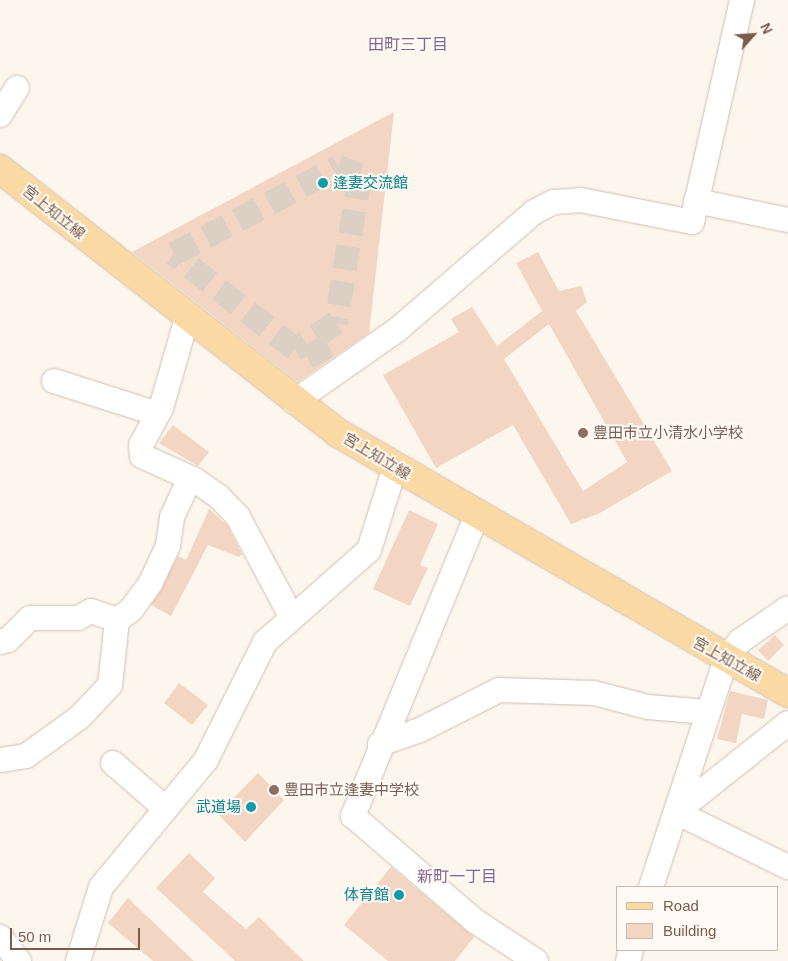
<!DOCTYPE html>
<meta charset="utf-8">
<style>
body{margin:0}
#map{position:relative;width:788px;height:961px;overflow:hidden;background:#fdf6ec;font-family:Arial,"Noto Sans JP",sans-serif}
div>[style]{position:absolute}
.building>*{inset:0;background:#f3d5c3}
.minor-tunnel>*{height:24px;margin-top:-12px;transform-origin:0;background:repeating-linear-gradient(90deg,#dcd0c4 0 24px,transparent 0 36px)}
.roads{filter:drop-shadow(0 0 1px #d1beb0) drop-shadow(0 0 1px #d1beb0)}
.minor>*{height:24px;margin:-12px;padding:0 12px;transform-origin:12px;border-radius:12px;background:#fff}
.major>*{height:28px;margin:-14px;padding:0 14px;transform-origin:14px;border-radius:14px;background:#fbd9a5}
.dots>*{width:14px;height:14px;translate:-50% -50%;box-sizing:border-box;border:2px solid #fffaf3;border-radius:50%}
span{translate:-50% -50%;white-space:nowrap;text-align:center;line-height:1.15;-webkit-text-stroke:4px #fffaf3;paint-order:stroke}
.culture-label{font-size:15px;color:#0d838f}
.left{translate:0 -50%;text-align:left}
.right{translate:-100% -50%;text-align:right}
.street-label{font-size:15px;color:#7a5c4d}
.education-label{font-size:15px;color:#785e54}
.neighbourhood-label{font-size:16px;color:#846695}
.legend{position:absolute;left:616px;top:886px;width:162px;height:65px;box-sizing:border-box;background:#fffaf3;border:1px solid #cabbb1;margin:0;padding:6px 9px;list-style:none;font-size:15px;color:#7a5c4d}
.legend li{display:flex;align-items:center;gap:10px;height:25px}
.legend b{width:25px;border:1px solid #cabbb1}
.north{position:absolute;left:728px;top:10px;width:50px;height:50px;-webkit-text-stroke:4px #fffaf3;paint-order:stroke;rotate:64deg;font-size:14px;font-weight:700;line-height:20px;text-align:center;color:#7a5c4d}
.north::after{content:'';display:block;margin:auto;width:18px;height:22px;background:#7a5c4d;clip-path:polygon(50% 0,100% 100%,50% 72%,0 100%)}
.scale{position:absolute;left:10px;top:928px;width:130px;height:22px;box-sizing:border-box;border:2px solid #7a5c4d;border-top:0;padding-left:6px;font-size:15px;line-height:18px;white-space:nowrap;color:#7a5c4d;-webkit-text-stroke:4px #fffaf3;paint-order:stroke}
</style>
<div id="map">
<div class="building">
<i style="clip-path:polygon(394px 112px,369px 333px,298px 382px,132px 252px)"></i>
<i style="clip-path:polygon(evenodd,538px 252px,559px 291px,581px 286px,587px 302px,576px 311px,672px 471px,598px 514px,571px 524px,513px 425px,436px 468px,383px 375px,459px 332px,451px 319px,472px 307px,497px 346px,542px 311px,516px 263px,538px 252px,549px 324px,627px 462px,583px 491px,504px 359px,549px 324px)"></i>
<i style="clip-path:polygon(173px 425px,209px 452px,198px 466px,159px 443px)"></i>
<i style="clip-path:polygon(209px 509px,227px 525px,242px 554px,239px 557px,208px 545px,171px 616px,151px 605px,178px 556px,186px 560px)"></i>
<i style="clip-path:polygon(409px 510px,438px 524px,420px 565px,428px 568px,410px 606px,373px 589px)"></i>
<i style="clip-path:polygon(775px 635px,784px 645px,768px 661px,758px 650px)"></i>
<i style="clip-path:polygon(179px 683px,208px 705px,192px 725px,164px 703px)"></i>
<i style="clip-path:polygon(730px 691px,768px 700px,764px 719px,742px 714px,736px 743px,717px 739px)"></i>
<i style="clip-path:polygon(258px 773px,284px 800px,245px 842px,218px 814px)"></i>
<i style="clip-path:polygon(189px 853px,215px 878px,203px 892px,246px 929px,259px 917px,304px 961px,235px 961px,156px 888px)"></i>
<i style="clip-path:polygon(391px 867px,474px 937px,455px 961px,388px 961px,344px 925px)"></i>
<i style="clip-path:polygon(128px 898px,194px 961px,153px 961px,108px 923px)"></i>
</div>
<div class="minor-tunnel">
<i style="left:338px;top:167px;width:23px;rotate:20deg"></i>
<i style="left:360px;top:175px;width:150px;rotate:99.2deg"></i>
<i style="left:336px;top:323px;width:49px;rotate:147.6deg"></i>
<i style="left:295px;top:349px;width:154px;rotate:-141.9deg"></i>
<i style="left:174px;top:254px;width:186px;rotate:-27.9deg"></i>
<i style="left:312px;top:341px;width:32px;rotate:62deg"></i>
</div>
<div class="roads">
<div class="minor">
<i style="left:0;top:115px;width:32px;rotate:-58deg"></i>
<i style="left:696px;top:201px;width:94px;rotate:11.7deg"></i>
<i style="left:187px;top:318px;width:94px;rotate:106.1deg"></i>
<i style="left:161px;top:408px;width:42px;rotate:118.4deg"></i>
<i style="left:141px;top:445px;width:11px;rotate:85deg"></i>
<i style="left:142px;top:456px;width:58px;rotate:24.4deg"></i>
<i style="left:195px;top:480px;width:29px;rotate:35deg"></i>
<i style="left:219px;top:497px;width:28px;rotate:46deg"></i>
<i style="left:238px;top:517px;width:112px;rotate:61.8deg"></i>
<i style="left:54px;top:381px;width:109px;rotate:17.6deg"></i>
<i style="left:294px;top:402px;width:126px;rotate:-35deg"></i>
<i style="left:397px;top:330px;width:181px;rotate:-40.7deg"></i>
<i style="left:534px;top:212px;width:22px;rotate:-27deg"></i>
<i style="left:554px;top:202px;width:27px;rotate:-4deg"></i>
<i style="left:581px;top:200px;width:113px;rotate:11.2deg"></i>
<i style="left:692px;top:222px;width:228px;rotate:-77.3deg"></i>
<i style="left:477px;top:515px;width:326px;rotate:112.4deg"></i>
<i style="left:353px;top:816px;width:161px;rotate:40.7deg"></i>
<i style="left:475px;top:921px;width:73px;rotate:33.3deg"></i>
<i style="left:117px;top:620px;width:17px;rotate:-36deg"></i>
<i style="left:131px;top:610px;width:34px;rotate:-54deg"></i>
<i style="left:151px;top:582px;width:40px;rotate:-65deg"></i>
<i style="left:168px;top:546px;width:29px;rotate:-82deg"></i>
<i style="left:172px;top:517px;width:43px;rotate:-65.2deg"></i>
<i style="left:0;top:642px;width:8px;rotate:-14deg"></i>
<i style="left:8px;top:640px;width:31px;rotate:-45deg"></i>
<i style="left:30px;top:618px;width:48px"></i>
<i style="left:78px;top:618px;width:15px;rotate:-28deg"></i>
<i style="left:91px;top:611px;width:28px;rotate:19deg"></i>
<i style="left:117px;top:620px;width:65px;rotate:96.1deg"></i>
<i style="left:110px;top:685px;width:44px;rotate:133.2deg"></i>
<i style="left:80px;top:717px;width:67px;rotate:144.2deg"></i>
<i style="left:26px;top:756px;width:26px;rotate:171deg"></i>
<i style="left:788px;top:723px;width:143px;rotate:141.5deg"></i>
<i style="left:676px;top:812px;width:125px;rotate:26.2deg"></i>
<i style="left:380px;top:744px;width:42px;rotate:-19.3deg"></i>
<i style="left:420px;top:730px;width:89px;rotate:-26.9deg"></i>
<i style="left:499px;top:690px;width:95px;rotate:1.8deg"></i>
<i style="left:594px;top:693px;width:56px;rotate:14.5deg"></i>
<i style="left:648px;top:707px;width:59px;rotate:4.8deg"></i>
<i style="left:113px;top:763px;width:70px;rotate:41deg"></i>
<i style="left:651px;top:887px;width:240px;rotate:-71.8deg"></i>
<i style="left:726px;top:659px;width:23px;rotate:-52deg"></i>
<i style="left:740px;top:641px;width:58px;rotate:-34.5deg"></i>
<i style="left:0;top:937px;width:31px;rotate:52deg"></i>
<i style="left:78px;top:961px;width:77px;rotate:-72.7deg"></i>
<i style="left:101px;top:887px;width:165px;rotate:-50.4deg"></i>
<i style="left:206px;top:760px;width:132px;rotate:-63.4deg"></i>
<i style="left:265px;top:642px;width:139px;rotate:-41.5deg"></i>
<i style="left:369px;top:550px;width:87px;rotate:-72.6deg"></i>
<i style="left:628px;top:961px;width:11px;rotate:-75deg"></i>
</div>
<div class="major">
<i style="left:0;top:169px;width:429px;rotate:38deg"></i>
<i style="left:338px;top:433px;width:520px;rotate:30.02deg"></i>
</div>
</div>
<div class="dots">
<i style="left:323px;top:183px;background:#0f9aa8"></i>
<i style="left:583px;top:433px;background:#8d6e63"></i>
<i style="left:274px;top:790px;background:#8d6e63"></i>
<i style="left:251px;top:807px;background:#0f9aa8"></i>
<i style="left:399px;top:895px;background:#0f9aa8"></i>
</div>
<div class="culture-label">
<span class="left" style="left:333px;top:183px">逢妻交流館</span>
<span class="right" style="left:241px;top:807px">武道場</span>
<span class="right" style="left:389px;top:895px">体育館</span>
</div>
<div class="street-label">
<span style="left:54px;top:212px;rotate:39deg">宮上知立線</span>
<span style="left:377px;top:456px;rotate:31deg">宮上知立線</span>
<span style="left:727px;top:659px;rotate:29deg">宮上知立線</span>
</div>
<div class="education-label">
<span class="left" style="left:593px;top:433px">豊田市立小清水小学校</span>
<span class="left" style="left:284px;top:790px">豊田市立逢妻中学校</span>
</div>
<div class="neighbourhood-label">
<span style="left:408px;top:45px">田町三丁目</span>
<span style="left:457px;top:877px">新町一丁目</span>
</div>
<ul class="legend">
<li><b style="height:6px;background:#fbd9a5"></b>Road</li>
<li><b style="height:14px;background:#f3d5c3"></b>Building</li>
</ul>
<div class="north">N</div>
<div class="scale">50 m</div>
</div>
